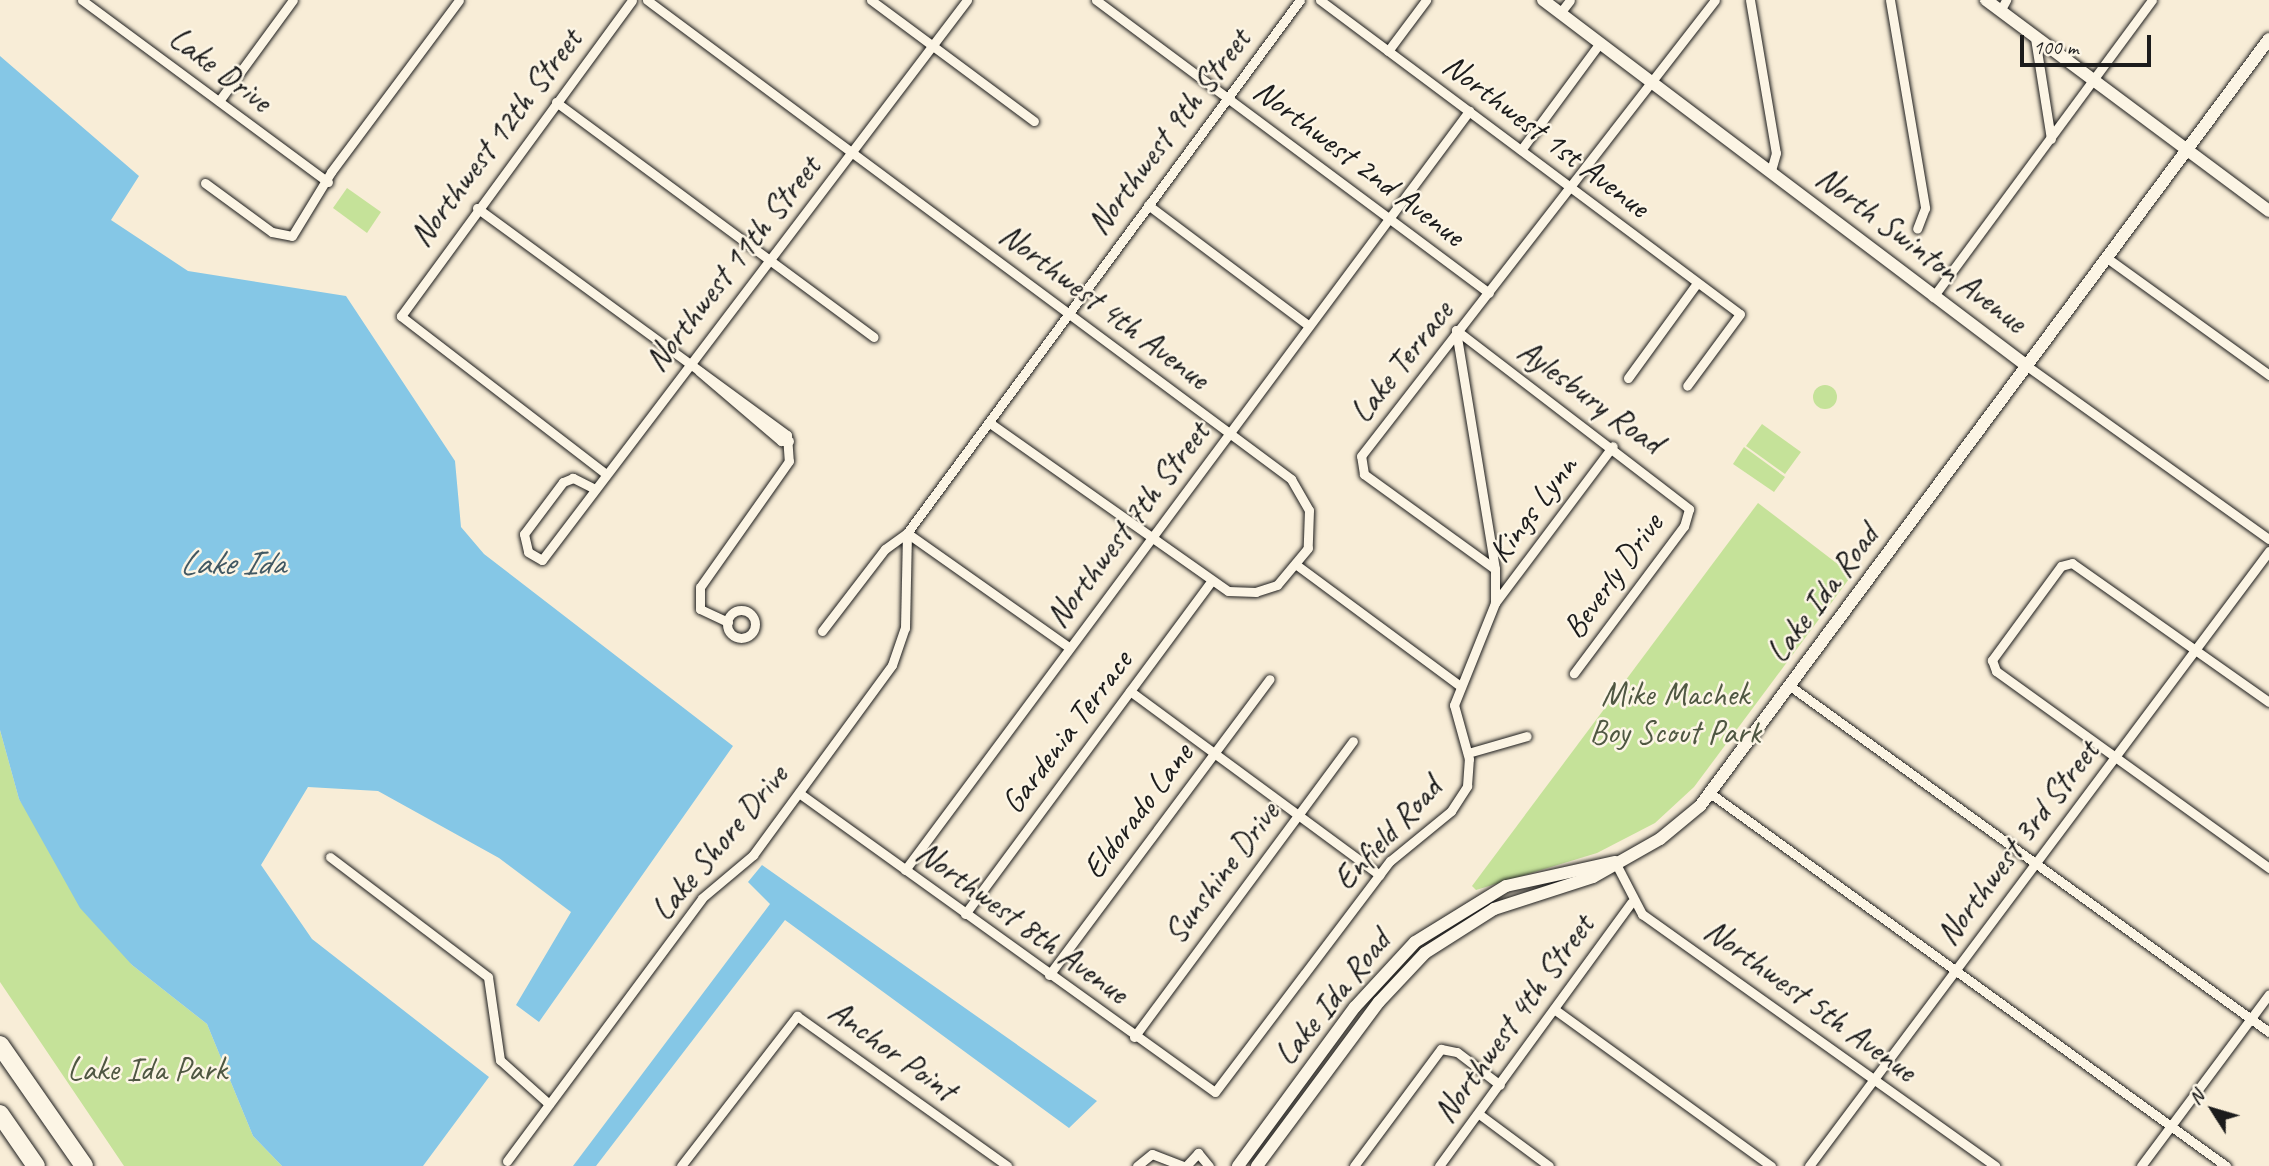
<!DOCTYPE html>
<style>
body{margin:0}
#map{position:relative;width:2269px;height:1166px;overflow:hidden;background:#f8edd7;font-family:Caveat,sans-serif}
div>[style]{position:absolute}
.green>*{inset:0;background:#c5e299}
.round{border-radius:50%}
.water>*{inset:0;background:#85c7e6}
.roads{filter:drop-shadow(0 0 2px #1c1c1c) drop-shadow(0 0 2px #1c1c1c)}
.street>*{height:9px;margin:-4.5px;padding:0 4.5px;transform-origin:4.5px;border-radius:4.5px;background:#fcf5e5}
.street>.ring{margin:-4.5px;padding:0;box-sizing:content-box;background:none;border:9px solid #fcf5e5;border-radius:50%}
.secondary>*{height:12px;margin:-6px;padding:0 6px;transform-origin:6px;border-radius:6px;background:#fcf5e5}
.highway>*{height:18px;margin:-9px;padding:0 9px;transform-origin:9px;border-radius:9px;background:#fcf5e5}
span{translate:-50% -50%;white-space:nowrap;text-align:center;line-height:1.15;-webkit-text-stroke:5px #fcf5e5;paint-order:stroke}
.street-label{font-size:33px;color:#1c1c1c}
.park-label{font-size:33px;color:#4f5742}
.water-label{font-size:35px;color:#415863;font-style:italic}
.north{position:absolute;left:2178px;top:1075px;width:70px;height:70px;-webkit-text-stroke:5px #fcf5e5;paint-order:stroke;rotate:307deg;font-size:19px;font-weight:700;line-height:28px;text-align:center;color:#1c1c1c}
.north::after{content:'';display:block;margin:auto;width:24px;height:32px;background:#1c1c1c;clip-path:polygon(50% 0,100% 100%,50% 72%,0 100%)}
.scale{position:absolute;left:2020px;top:35px;width:131px;height:32px;box-sizing:border-box;border:4px solid #1c1c1c;border-top:0;padding-left:9px;font-size:21px;line-height:24px;white-space:nowrap;color:#1c1c1c;-webkit-text-stroke:5px #fcf5e5;paint-order:stroke}
</style>
<div id="map">
<div class="green">
<i style="clip-path:polygon(347px 188px,381px 212px,367px 233px,333px 208px)"></i>
<i class="round" style="left:1813px;top:385px;width:24px;height:24px"></i>
<i style="clip-path:polygon(1762px 424px,1801px 452px,1785px 474px,1746px 446px)"></i>
<i style="clip-path:polygon(1744px 447px,1785px 477px,1774px 492px,1733px 464px)"></i>
<i style="clip-path:polygon(1758px 503px,1852px 575px,1694px 787px,1655px 823px,1597px 853px,1476px 890px,1472px 886px)"></i>
<i style="clip-path:polygon(0 730px,19px 799px,132px 965px,207px 1024px,253px 1136px,282px 1166px,124px 1166px,0 982px)"></i>
</div>
<div class="water">
<i style="clip-path:polygon(0 56px,139px 176px,111px 220px,188px 271px,346px 296px,455px 461px,461px 527px,484px 554px,733px 746px,539px 1022px,516px 1005px,571px 912px,499px 858px,378px 791px,308px 787px,261px 865px,312px 939px,489px 1077px,423px 1166px,282px 1166px,253px 1136px,207px 1024px,132px 965px,80px 908px,19px 799px,0 730px)"></i>
<i style="clip-path:polygon(762px 865px,1097px 1101px,1069px 1128px,785px 920px,596px 1166px,573px 1166px,770px 904px,748px 882px)"></i>
</div>
<div class="roads">
<div class="street">
<i style="left:82px;top:0;width:306px;rotate:36.5deg"></i>
<i style="left:647px;top:0;width:803px;rotate:36.64deg"></i>
<i style="left:1291px;top:479px;width:36px;rotate:60deg"></i>
<i style="left:1309px;top:510px;width:38px;rotate:92deg"></i>
<i style="left:1308px;top:548px;width:48px;rotate:130deg"></i>
<i style="left:1277px;top:585px;width:22px;rotate:162deg"></i>
<i style="left:1256px;top:592px;width:28px;rotate:-178deg"></i>
<i style="left:1228px;top:591px;width:291px;rotate:-144.8deg"></i>
<i style="left:871px;top:0;width:203px;rotate:36.6deg"></i>
<i style="left:1096px;top:0;width:490px;rotate:36.7deg"></i>
<i style="left:1320px;top:0;width:524px;rotate:36.78deg"></i>
<i style="left:1740px;top:314px;width:89px;rotate:126.4deg"></i>
<i style="left:1750px;top:0;width:155px;rotate:80.4deg"></i>
<i style="left:1776px;top:153px;width:19px;rotate:106deg"></i>
<i style="left:1890px;top:0;width:211px;rotate:80.4deg"></i>
<i style="left:1925px;top:208px;width:22px;rotate:111deg"></i>
<i style="left:2000px;top:11px;width:13px;rotate:-61deg"></i>
<i style="left:1560px;top:13px;width:16px;rotate:-52deg"></i>
<i style="left:2035px;top:38px;width:102px;rotate:81deg"></i>
<i style="left:1388px;top:51px;width:64px;rotate:-53.3deg"></i>
<i style="left:219px;top:101px;width:125px;rotate:-53.8deg"></i>
<i style="left:556px;top:102px;width:395px;rotate:36.5deg"></i>
<i style="left:1521px;top:150px;width:133px;rotate:-53.6deg"></i>
<i style="left:205px;top:183px;width:83px;rotate:36.2deg"></i>
<i style="left:272px;top:232px;width:20px;rotate:11deg"></i>
<i style="left:292px;top:236px;width:75px;rotate:-58.6deg"></i>
<i style="left:331px;top:172px;width:214px;rotate:-53.3deg"></i>
<i style="left:1148px;top:205px;width:201px;rotate:36.9deg"></i>
<i style="left:477px;top:208px;width:384px;rotate:36.2deg"></i>
<i style="left:787px;top:435px;width:26px;rotate:86deg"></i>
<i style="left:789px;top:461px;width:154px;rotate:125.2deg"></i>
<i style="left:700px;top:587px;width:22px;rotate:90deg"></i>
<i style="left:700px;top:609px;width:31px;rotate:25deg"></i>
<i style="left:2107px;top:258px;width:200px;rotate:35.8deg"></i>
<i style="left:1933px;top:297px;width:369px;rotate:-53.6deg"></i>
<i style="left:1456px;top:330px;width:294px;rotate:37.5deg"></i>
<i style="left:1689px;top:509px;width:18px;rotate:106deg"></i>
<i style="left:1684px;top:526px;width:184px;rotate:126.8deg"></i>
<i style="left:2027px;top:366px;width:297px;rotate:35.6deg"></i>
<i style="left:699px;top:371px;width:108px;rotate:40.5deg"></i>
<i style="left:781px;top:441px;width:8px"></i>
<i style="left:1628px;top:378px;width:117px;rotate:-54deg"></i>
<i style="left:606px;top:474px;width:259px;rotate:-142.4deg"></i>
<i style="left:401px;top:316px;width:391px;rotate:-53.8deg"></i>
<i style="left:595px;top:489px;width:25px;rotate:-153deg"></i>
<i style="left:573px;top:478px;width:11px;rotate:158deg"></i>
<i style="left:563px;top:482px;width:65px;rotate:126.9deg"></i>
<i style="left:524px;top:534px;width:18px;rotate:77deg"></i>
<i style="left:528px;top:552px;width:16px;rotate:30deg"></i>
<i style="left:542px;top:560px;width:703px;rotate:-52.8deg"></i>
<i style="left:907px;top:533px;width:199px;rotate:35.2deg"></i>
<i style="left:1298px;top:566px;width:202px;rotate:36.5deg"></i>
<i style="left:1495px;top:569px;width:162px;rotate:-144.1deg"></i>
<i style="left:1364px;top:474px;width:18px;rotate:-99deg"></i>
<i style="left:1361px;top:456px;width:577px;rotate:-52.18deg"></i>
<i style="left:1495px;top:603px;width:196px;rotate:-53.1deg"></i>
<i class="ring" style="left:727px;top:610px;width:19px;height:19px"></i>
<i style="left:822px;top:631px;width:103px;rotate:-52.5deg"></i>
<i style="left:885px;top:549px;width:27px;rotate:-36deg"></i>
<i style="left:907px;top:533px;width:662px;rotate:-53.6deg"></i>
<i style="left:1790px;top:686px;width:591px;rotate:35.84deg"></i>
<i style="left:1130px;top:691px;width:310px;rotate:36.4deg"></i>
<i style="left:2269px;top:702px;width:241px;rotate:-144.8deg"></i>
<i style="left:2072px;top:563px;width:11px;rotate:165deg"></i>
<i style="left:2061px;top:566px;width:117px;rotate:126.3deg"></i>
<i style="left:1992px;top:660px;width:12px;rotate:70deg"></i>
<i style="left:1996px;top:671px;width:337px;rotate:35.8deg"></i>
<i style="left:1468px;top:753px;width:61px;rotate:-16.1deg"></i>
<i style="left:799px;top:793px;width:512px;rotate:35.71deg"></i>
<i style="left:1215px;top:1092px;width:290px;rotate:-52.9deg"></i>
<i style="left:1390px;top:861px;width:79px;rotate:-39.3deg"></i>
<i style="left:1451px;top:811px;width:30px;rotate:-57deg"></i>
<i style="left:1467px;top:786px;width:27px;rotate:-86deg"></i>
<i style="left:1469px;top:759px;width:56px;rotate:-105.5deg"></i>
<i style="left:1454px;top:705px;width:110px;rotate:-68.1deg"></i>
<i style="left:1495px;top:603px;width:34px;rotate:-90deg"></i>
<i style="left:1495px;top:569px;width:242px;rotate:-99.3deg"></i>
<i style="left:1710px;top:793px;width:637px;rotate:35.86deg"></i>
<i style="left:330px;top:857px;width:198px;rotate:37.2deg"></i>
<i style="left:488px;top:977px;width:84px;rotate:81.8deg"></i>
<i style="left:500px;top:1060px;width:66px;rotate:41.9deg"></i>
<i style="left:1615px;top:862px;width:59px;rotate:62.6deg"></i>
<i style="left:1642px;top:914px;width:434px;rotate:35.5deg"></i>
<i style="left:905px;top:870px;width:946px;rotate:-53.38deg"></i>
<i style="left:965px;top:914px;width:413px;rotate:-53.5deg"></i>
<i style="left:1049px;top:975px;width:369px;rotate:-53.3deg"></i>
<i style="left:1554px;top:1009px;width:268px;rotate:35.9deg"></i>
<i style="left:1134px;top:1037px;width:368px;rotate:-53.5deg"></i>
<i style="left:1479px;top:1114px;width:87px;rotate:36.6deg"></i>
<i style="left:507px;top:1161px;width:327px;rotate:-53.4deg"></i>
<i style="left:702px;top:898px;width:67px;rotate:-40.1deg"></i>
<i style="left:753px;top:855px;width:235px;rotate:-53.8deg"></i>
<i style="left:892px;top:665px;width:39px;rotate:-71deg"></i>
<i style="left:905px;top:628px;width:95px;rotate:-88.8deg"></i>
<i style="left:681px;top:1166px;width:190px;rotate:-52.3deg"></i>
<i style="left:797px;top:1016px;width:258px;rotate:35.5deg"></i>
<i style="left:1137px;top:1166px;width:19px;rotate:-39deg"></i>
<i style="left:1152px;top:1154px;width:34px;rotate:21deg"></i>
<i style="left:1186px;top:1166px;width:18px;rotate:-47deg"></i>
<i style="left:1198px;top:1153px;width:17px;rotate:50deg"></i>
<i style="left:1354px;top:1166px;width:146px;rotate:-53.4deg"></i>
<i style="left:1441px;top:1049px;width:16px;rotate:11deg"></i>
<i style="left:1457px;top:1052px;width:54px;rotate:37.5deg"></i>
<i style="left:1439px;top:1166px;width:326px;rotate:-53.9deg"></i>
<i style="left:1809px;top:1166px;width:768px;rotate:-53.2deg"></i>
<i style="left:2141px;top:1166px;width:214px;rotate:-53.3deg"></i>
</div>
<div class="secondary">
<i style="left:1543px;top:0;width:607px;rotate:37.1deg"></i>
<i style="left:1986px;top:0;width:353px;rotate:36.7deg"></i>
<i style="left:1238px;top:1166px;width:197px;rotate:-53.7deg"></i>
<i style="left:1355px;top:1007px;width:88px;rotate:-47.3deg"></i>
<i style="left:1415px;top:942px;width:107px;rotate:-31.6deg"></i>
<i style="left:1506px;top:886px;width:112px;rotate:-12.4deg"></i>
<i style="left:1257px;top:1166px;width:204px;rotate:-53.4deg"></i>
<i style="left:1379px;top:1002px;width:67px;rotate:-46.8deg"></i>
<i style="left:1425px;top:953px;width:82px;rotate:-32.5deg"></i>
<i style="left:1494px;top:909px;width:104px;rotate:-17.9deg"></i>
<i style="left:1593px;top:877px;width:77px;rotate:-29.6deg"></i>
<i style="left:1660px;top:839px;width:52px;rotate:-39.5deg"></i>
<i style="left:1700px;top:806px;width:955px;rotate:-53.43deg"></i>
</div>
<div class="highway">
<i style="left:0;top:1045px;width:147px;rotate:55.2deg"></i>
<i style="left:0;top:1114px;width:63px;rotate:55.3deg"></i>
</div>
</div>
<div class="street-label">
<span style="left:220px;top:70px;rotate:37deg">Lake Drive</span>
<span style="left:1169px;top:132px;rotate:-53deg">Northwest 9th Street</span>
<span style="left:1546px;top:136px;rotate:37deg">Northwest 1st Avenue</span>
<span style="left:496px;top:138px;rotate:-53deg">Northwest 12th Street</span>
<span style="left:1359px;top:163px;rotate:37deg">Northwest 2nd Avenue</span>
<span style="left:1921px;top:250px;rotate:37deg">North Swinton Avenue</span>
<span style="left:733px;top:264px;rotate:-52deg">Northwest 11th Street</span>
<span style="left:1104px;top:307px;rotate:37deg">Northwest 4th Avenue</span>
<span style="left:1402px;top:362px;rotate:-52deg">Lake Terrace</span>
<span style="left:1590px;top:397px;rotate:36deg">Aylesbury Road</span>
<span style="left:1533px;top:509px;rotate:-53deg">Kings Lynn</span>
<span style="left:1128px;top:525px;rotate:-53deg">Northwest 7th Street</span>
<span style="left:1613px;top:576px;rotate:-54deg">Beverly Drive</span>
<span style="left:1823px;top:594px;rotate:-53deg">Lake Ida Road</span>
<span style="left:1067px;top:732px;rotate:-53deg">Gardenia Terrace</span>
<span style="left:1138px;top:811px;rotate:-53deg">Eldorado Lane</span>
<span style="left:1388px;top:834px;rotate:-47deg">Enfield Road</span>
<span style="left:720px;top:843px;rotate:-50deg">Lake Shore Drive</span>
<span style="left:2018px;top:843px;rotate:-53deg">Northwest 3rd Street</span>
<span style="left:1222px;top:873px;rotate:-53deg">Sunshine Drive</span>
<span style="left:1022px;top:923px;rotate:36deg">Northwest 8th Avenue</span>
<span style="left:1333px;top:998px;rotate:-51deg">Lake Ida Road</span>
<span style="left:1810px;top:1001px;rotate:36deg">Northwest 5th Avenue</span>
<span style="left:1514px;top:1019px;rotate:-54deg">Northwest 4th Street</span>
<span style="left:892px;top:1051px;rotate:36deg">Anchor Point</span>
</div>
<div class="park-label">
<span style="left:1675px;top:714px">Mike Machek<br>Boy Scout Park</span>
<span style="left:147px;top:1070px">Lake Ida Park</span>
</div>
<div class="water-label">
<span style="left:232px;top:563px">Lake Ida</span>
</div>
<div class="north">N</div>
<div class="scale">100 m</div>
</div>
